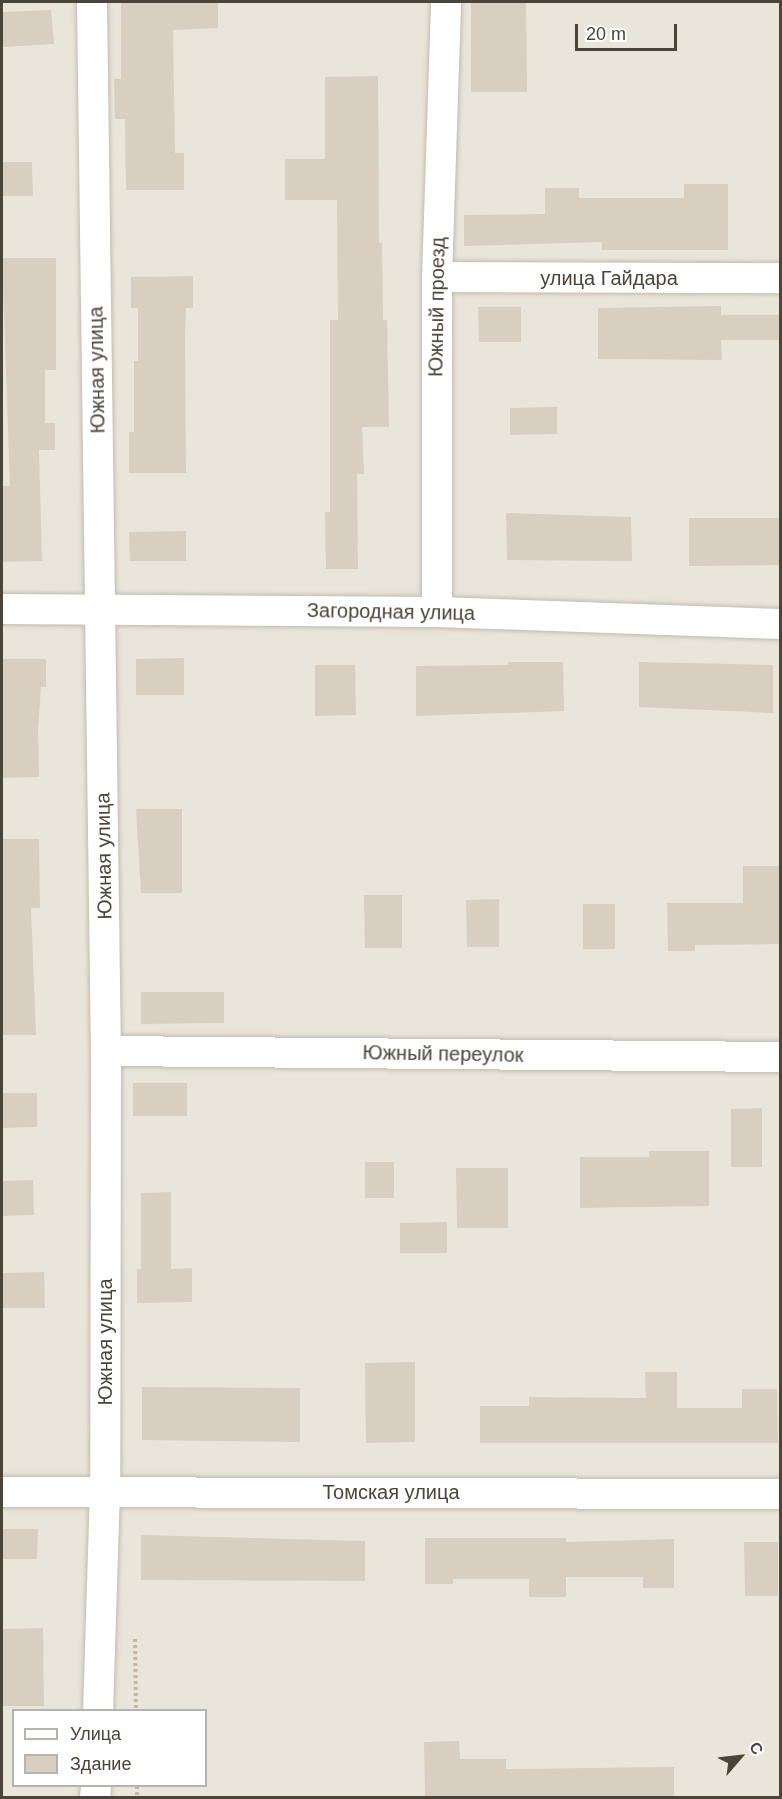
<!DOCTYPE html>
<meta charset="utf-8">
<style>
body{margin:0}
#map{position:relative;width:782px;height:1799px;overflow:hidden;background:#f6f3ec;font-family:Arial,sans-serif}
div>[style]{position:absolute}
.residential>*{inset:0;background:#eae5da}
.building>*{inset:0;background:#d8cfc1}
.path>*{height:4px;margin-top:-2px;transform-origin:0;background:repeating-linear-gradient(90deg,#c4b79f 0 3px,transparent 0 6px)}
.roads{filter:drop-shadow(0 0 2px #c2bbae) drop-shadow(0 0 2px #c2bbae)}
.street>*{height:30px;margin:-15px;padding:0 15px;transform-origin:15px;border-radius:15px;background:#fff}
span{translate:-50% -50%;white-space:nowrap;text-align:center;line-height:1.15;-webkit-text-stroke:4.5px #fff;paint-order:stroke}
.street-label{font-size:20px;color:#4b4439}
.frame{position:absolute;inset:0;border:3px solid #4b4439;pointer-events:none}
.legend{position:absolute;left:12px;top:1709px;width:195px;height:78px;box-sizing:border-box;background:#fff;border:2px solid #b7b4b0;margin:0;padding:8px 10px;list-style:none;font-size:18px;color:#4b4439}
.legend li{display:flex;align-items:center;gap:12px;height:30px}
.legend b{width:30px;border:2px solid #b7b4b0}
.north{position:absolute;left:710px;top:1727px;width:60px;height:60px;-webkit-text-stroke:4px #fff;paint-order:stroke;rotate:62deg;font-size:16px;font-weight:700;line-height:24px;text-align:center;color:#4b4439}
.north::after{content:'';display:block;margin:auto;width:21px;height:27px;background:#4b4439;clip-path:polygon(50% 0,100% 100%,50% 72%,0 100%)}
.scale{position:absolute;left:575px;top:24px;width:102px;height:27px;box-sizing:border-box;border:3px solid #4b4439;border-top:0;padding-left:8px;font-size:18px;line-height:21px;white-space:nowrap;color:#4b4439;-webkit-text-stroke:4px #fff;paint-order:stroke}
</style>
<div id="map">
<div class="residential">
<i style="clip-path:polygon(evenodd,2px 2px,780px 2px,780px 1797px,2px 1798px,2px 2px,14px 1710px,206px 1710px,206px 1786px,14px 1786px,14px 1710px)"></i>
</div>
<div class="building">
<i style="clip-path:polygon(121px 2px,218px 2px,218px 28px,173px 30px,175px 153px,184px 153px,184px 190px,126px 190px,125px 119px,115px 119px,114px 79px,121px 79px)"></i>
<i style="clip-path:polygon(471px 2px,526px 2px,527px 92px,471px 92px)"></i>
<i style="clip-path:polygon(51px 10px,54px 44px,2px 47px,2px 12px)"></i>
<i style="clip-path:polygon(378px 76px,379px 243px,382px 243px,383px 320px,387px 320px,389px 427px,362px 427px,364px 474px,357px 474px,358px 569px,326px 569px,325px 512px,330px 512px,330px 320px,338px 320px,337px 200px,285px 200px,285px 159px,325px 159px,325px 77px)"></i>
<i style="clip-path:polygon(2px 162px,32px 162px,33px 196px,2px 196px)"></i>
<i style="clip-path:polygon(684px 184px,728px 184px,728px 250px,602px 250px,602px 242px,464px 246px,464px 215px,545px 214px,545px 188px,579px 188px,579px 198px,684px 198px)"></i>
<i style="clip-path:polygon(2px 258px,56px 258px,56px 370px,45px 370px,45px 423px,55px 423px,55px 450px,39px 450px,42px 561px,2px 562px,2px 486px,10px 486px)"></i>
<i style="clip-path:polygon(193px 276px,193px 308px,186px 308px,185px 337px,186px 473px,129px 473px,129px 432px,134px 432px,134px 361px,138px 361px,138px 308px,131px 308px,131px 277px)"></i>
<i style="clip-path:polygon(721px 306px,721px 315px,780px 315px,780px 340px,721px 340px,722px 360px,598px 359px,598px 308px)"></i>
<i style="clip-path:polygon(478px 307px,521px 307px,521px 342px,479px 342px)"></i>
<i style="clip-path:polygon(557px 407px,557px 434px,510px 435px,510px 408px)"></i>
<i style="clip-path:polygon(506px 513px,631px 517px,632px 561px,507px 560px)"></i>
<i style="clip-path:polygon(689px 518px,780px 518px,780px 565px,689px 566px)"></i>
<i style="clip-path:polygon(186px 531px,186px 561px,130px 561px,129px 532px)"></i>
<i style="clip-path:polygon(184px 658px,184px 695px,136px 695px,136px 659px)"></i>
<i style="clip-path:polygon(2px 659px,46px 659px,46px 687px,41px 687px,38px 729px,39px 777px,2px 778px)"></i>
<i style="clip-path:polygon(508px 662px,563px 662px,564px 711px,416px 716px,416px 666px,508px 665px)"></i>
<i style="clip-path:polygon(639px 662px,773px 665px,773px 713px,639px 707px)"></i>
<i style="clip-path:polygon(315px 665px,355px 665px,356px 715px,315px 716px)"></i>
<i style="clip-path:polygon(136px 809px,182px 809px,182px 893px,141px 893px)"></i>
<i style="clip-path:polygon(2px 839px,39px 839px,40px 908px,31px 908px,36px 1035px,2px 1035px)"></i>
<i style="clip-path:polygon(743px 866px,780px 866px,780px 944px,695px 945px,695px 951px,668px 951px,667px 903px,743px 903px)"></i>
<i style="clip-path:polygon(364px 895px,402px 895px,402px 948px,365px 948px)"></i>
<i style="clip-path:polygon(499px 899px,499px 947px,467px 947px,466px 900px)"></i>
<i style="clip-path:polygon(583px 904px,615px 904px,615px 949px,583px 949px)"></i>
<i style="clip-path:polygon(141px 992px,224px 992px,224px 1023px,141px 1024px)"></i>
<i style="clip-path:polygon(133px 1083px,187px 1083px,187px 1116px,133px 1116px)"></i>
<i style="clip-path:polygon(2px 1093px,37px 1093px,37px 1127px,2px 1128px)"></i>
<i style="clip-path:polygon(762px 1108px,762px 1167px,731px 1167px,731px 1109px)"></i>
<i style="clip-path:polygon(649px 1151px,709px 1151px,709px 1206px,580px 1208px,580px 1157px,649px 1157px)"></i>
<i style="clip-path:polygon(365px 1162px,394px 1162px,394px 1198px,365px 1198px)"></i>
<i style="clip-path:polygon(456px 1168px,508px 1168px,508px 1228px,457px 1228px)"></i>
<i style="clip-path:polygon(33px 1180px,34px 1215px,2px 1216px,2px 1181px)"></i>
<i style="clip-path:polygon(171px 1192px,171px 1269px,192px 1268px,192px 1302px,137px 1303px,137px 1269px,141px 1269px,141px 1193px)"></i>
<i style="clip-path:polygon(447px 1222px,447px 1253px,400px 1253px,400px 1223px)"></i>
<i style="clip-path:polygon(44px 1272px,45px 1308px,2px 1308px,2px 1273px)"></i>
<i style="clip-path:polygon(415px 1362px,415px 1442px,366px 1443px,365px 1363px)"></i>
<i style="clip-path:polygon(645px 1372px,677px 1372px,677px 1408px,742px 1408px,742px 1389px,777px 1389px,778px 1443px,480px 1443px,480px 1406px,529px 1406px,529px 1397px,646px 1398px)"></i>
<i style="clip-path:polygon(142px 1387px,300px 1388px,300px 1442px,142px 1440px)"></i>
<i style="clip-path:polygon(2px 1529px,38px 1529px,37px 1559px,2px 1559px)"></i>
<i style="clip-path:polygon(141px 1535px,365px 1541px,365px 1581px,141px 1580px)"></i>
<i style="clip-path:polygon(425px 1538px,566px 1538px,566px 1542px,674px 1539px,674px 1588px,643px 1588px,643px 1577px,566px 1577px,566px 1597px,529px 1597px,529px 1579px,453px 1579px,453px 1584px,425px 1584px)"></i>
<i style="clip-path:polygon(744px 1542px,778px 1542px,778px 1596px,745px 1596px)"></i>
<i style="clip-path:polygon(43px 1628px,44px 1706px,2px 1706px,2px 1629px)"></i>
<i style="clip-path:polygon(459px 1741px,460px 1759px,506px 1759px,506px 1769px,674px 1767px,674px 1797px,425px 1797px,424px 1742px)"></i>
</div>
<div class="path">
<i style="left:135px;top:1639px;width:71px;rotate:89.2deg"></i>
<i style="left:137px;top:1786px;width:12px;rotate:90deg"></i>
</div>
<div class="roads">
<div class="street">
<i style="left:92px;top:2px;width:1049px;rotate:89.24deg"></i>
<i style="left:106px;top:1051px;width:439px;rotate:90.1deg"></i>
<i style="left:105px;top:1490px;width:220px;rotate:91.8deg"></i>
<i style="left:437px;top:277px;width:343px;rotate:0.2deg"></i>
<i style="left:2px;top:609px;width:435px;rotate:0.4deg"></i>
<i style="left:437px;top:612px;width:343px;rotate:2deg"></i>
<i style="left:437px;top:612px;width:335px;rotate:-90deg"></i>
<i style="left:437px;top:277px;width:275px;rotate:-88.1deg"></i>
<i style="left:106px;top:1051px;width:674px;rotate:0.51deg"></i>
<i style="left:2px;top:1492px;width:778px;rotate:0.15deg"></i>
<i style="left:95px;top:1798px;width:12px;rotate:-85deg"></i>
</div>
</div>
<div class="street-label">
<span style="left:609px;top:278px">улица Гайдара</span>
<span style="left:437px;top:307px;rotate:-89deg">Южный проезд</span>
<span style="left:97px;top:370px;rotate:-91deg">Южная улица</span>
<span style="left:391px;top:612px;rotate:1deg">Загородная улица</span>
<span style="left:104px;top:856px;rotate:-91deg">Южная улица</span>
<span style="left:443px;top:1054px;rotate:1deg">Южный переулок</span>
<span style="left:105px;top:1342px;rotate:-90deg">Южная улица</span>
<span style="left:391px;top:1492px">Томская улица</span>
</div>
<div class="frame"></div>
<ul class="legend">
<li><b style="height:8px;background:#fff"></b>Улица</li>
<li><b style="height:16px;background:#d8cfc1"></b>Здание</li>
</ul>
<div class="north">С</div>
<div class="scale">20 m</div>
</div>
